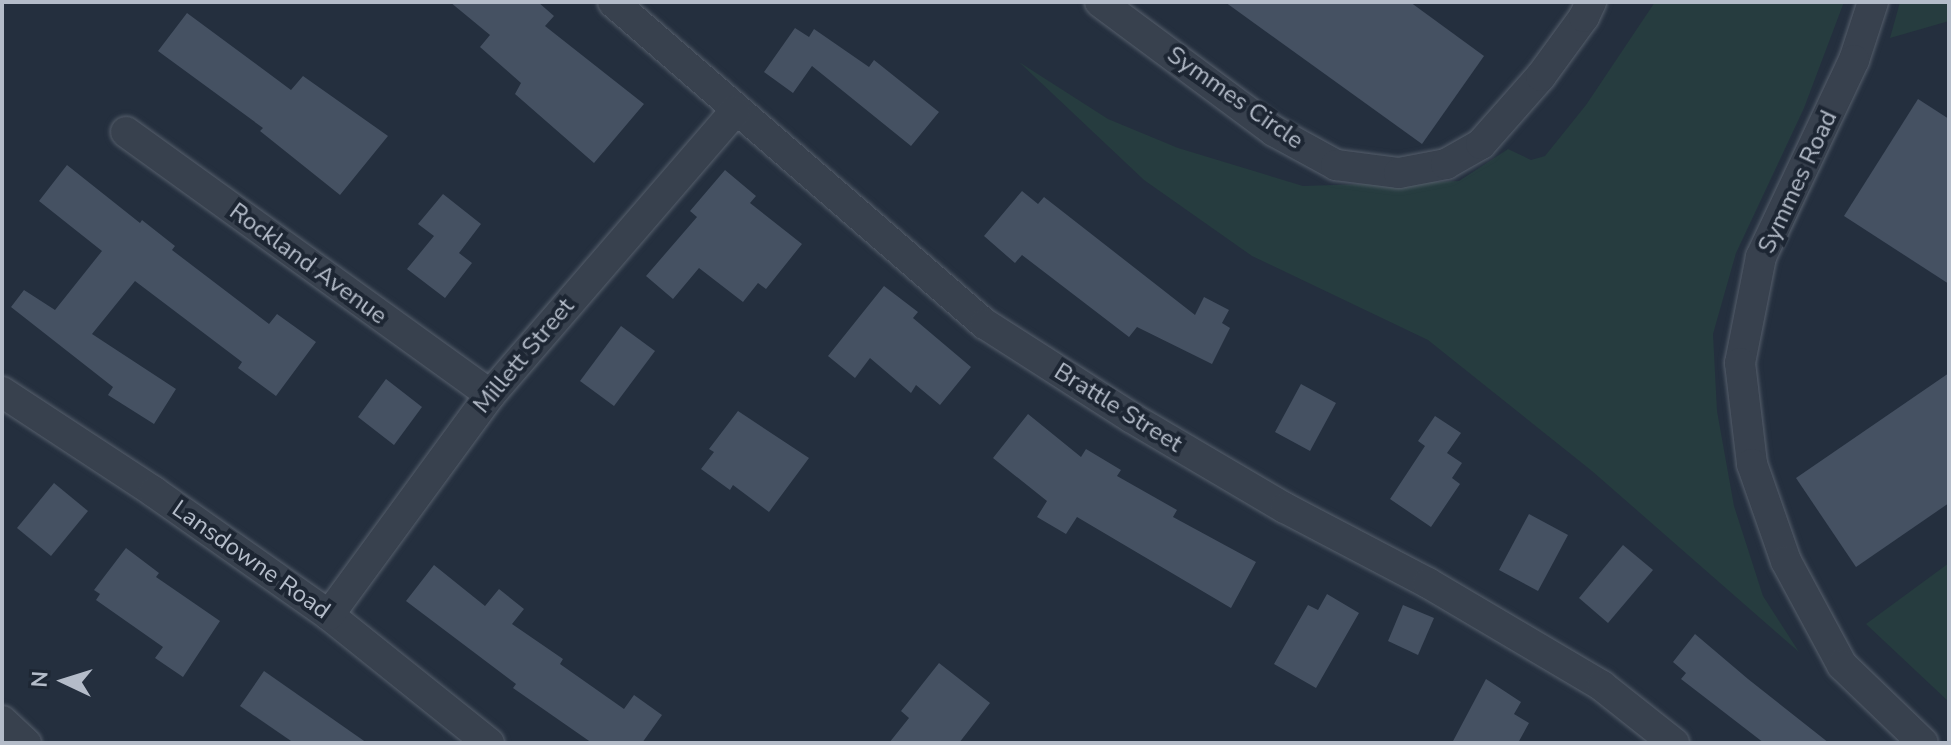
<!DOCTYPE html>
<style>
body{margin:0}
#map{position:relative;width:1951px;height:745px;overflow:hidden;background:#242f3e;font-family:"Nunito Sans",sans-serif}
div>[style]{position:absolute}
.green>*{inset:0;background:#263c3f}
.building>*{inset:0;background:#455162}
.roads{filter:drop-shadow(0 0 2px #565f6c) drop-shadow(0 0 2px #565f6c)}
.street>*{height:30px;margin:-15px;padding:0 15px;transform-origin:15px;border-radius:15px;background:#38414e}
span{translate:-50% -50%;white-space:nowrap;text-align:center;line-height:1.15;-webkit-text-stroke:8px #1d2633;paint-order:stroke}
.street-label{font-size:24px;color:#b4bcc9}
.frame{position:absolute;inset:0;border:4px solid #b4bcc9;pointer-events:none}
.north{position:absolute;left:24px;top:641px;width:80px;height:80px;-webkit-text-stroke:6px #1d2633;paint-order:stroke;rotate:274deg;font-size:22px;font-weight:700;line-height:32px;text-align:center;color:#b4bcc9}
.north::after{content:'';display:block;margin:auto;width:28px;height:36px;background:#b4bcc9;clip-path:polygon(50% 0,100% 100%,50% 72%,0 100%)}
</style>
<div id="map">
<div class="green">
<i style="clip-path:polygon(1655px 2px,1844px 2px,1804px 108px,1736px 253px,1713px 334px,1717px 411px,1734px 506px,1763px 596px,1799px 652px,1592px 471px,1428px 340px,1252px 256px,1144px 180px,1019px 62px,1108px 119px,1178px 148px,1303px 186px,1459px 181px,1508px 149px,1531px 160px,1545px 156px,1586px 105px)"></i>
<i style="clip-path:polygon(1900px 2px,1949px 2px,1949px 21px,1890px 38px)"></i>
<i style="clip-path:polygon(1949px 563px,1949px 702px,1866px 624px)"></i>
</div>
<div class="building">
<i style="clip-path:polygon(450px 2px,538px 2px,554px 16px,545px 26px,644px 104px,594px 163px,515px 94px,521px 83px,480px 47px,490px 35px)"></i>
<i style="clip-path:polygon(1225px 2px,1410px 2px,1484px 56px,1422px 144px)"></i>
<i style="clip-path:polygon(187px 13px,291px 90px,303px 76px,388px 136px,340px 195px,260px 131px,263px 128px,158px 51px)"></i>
<i style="clip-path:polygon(795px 28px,809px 37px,814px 29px,869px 67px,874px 60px,939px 112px,911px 146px,812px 66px,793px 93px,764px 72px)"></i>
<i style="clip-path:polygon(1918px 99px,1949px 119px,1949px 284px,1844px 216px)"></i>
<i style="clip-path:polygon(67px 165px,140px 223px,142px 220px,175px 246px,172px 250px,269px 324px,277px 314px,316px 342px,276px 396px,238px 368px,242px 362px,135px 281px,92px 334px,176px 389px,154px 424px,108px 395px,113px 387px,11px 307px,24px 290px,55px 310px,102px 251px,39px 201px)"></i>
<i style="clip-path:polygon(725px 170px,756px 196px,750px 203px,802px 244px,766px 289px,758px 283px,743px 302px,699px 268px,673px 299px,646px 276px,697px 217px,690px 211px)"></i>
<i style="clip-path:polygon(1022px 191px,1038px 204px,1044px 197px,1195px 315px,1204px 297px,1229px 310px,1222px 323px,1230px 328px,1212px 364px,1137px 327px,1129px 337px,1022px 255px,1015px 263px,984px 236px)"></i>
<i style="clip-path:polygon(443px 194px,481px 224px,459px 253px,472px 263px,445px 298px,407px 269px,434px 236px,418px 224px)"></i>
<i style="clip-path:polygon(884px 286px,918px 312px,913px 318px,971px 367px,940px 405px,916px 385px,911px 393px,870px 358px,855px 378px,828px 356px)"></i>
<i style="clip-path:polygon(621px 326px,655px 351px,614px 406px,580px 381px)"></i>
<i style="clip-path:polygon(1949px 373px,1949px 503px,1856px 567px,1796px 478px)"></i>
<i style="clip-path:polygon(386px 379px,422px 407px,394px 445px,358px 417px)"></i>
<i style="clip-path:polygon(1301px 384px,1336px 403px,1310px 451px,1275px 432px)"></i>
<i style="clip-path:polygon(738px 411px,809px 458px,769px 512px,733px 485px,730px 490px,701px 469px,714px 452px,709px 449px)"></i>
<i style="clip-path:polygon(1028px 414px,1081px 457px,1086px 449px,1121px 470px,1117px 476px,1177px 510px,1173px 517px,1256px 562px,1231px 608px,1077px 517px,1066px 534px,1037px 517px,1047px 501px,993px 458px)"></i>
<i style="clip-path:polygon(1435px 416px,1461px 433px,1447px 453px,1462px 463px,1452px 478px,1460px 484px,1431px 527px,1390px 499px,1425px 446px,1418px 441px)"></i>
<i style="clip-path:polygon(54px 483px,88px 511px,51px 556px,17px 528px)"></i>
<i style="clip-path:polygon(1529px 514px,1568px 535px,1538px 591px,1499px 570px)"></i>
<i style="clip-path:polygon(1623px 545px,1653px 570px,1608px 623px,1579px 598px)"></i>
<i style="clip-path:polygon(126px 548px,159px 573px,156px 577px,220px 621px,183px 677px,155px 658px,163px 647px,96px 600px,100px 594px,94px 590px)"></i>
<i style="clip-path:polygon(434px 565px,485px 606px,499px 589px,524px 609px,512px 624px,563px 659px,560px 664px,624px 709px,634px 695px,662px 715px,642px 743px,592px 743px,513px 688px,516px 684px,406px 601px)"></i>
<i style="clip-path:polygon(1327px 594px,1359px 613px,1316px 688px,1274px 664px,1308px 605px,1318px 610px)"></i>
<i style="clip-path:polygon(1403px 605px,1434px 618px,1418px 655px,1388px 641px)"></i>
<i style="clip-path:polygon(1695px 634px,1748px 679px,1829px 743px,1764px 743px,1681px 679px,1686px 673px,1673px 662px)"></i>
<i style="clip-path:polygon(939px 663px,990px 703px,959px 743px,889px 743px,909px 718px,901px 711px)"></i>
<i style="clip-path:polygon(264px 671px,367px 743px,294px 743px,240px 706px)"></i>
<i style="clip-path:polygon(1486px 679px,1521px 702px,1514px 714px,1529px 723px,1518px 743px,1452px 743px)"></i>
</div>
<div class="roads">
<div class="street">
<i style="left:613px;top:2px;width:492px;rotate:40.9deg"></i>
<i style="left:985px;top:324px;width:174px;rotate:32.6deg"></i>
<i style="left:1132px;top:418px;width:178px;rotate:30.5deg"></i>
<i style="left:1285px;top:508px;width:161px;rotate:27.7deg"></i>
<i style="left:1428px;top:583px;width:202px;rotate:30.6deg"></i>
<i style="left:1602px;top:686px;width:92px;rotate:38.4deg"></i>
<i style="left:1100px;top:2px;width:217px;rotate:36.6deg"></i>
<i style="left:1274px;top:131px;width:71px;rotate:28.7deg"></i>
<i style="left:1336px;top:165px;width:64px;rotate:7.2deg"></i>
<i style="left:1399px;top:173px;width:48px;rotate:-10.8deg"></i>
<i style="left:1446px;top:164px;width:40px;rotate:-29.7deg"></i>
<i style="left:1481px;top:144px;width:91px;rotate:-48.6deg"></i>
<i style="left:1541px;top:76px;width:73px;rotate:-53.9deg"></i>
<i style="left:1584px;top:17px;width:17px;rotate:-65deg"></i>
<i style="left:1873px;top:2px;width:61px;rotate:108.1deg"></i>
<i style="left:1854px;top:60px;width:218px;rotate:115.3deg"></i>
<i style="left:1761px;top:257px;width:108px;rotate:101.2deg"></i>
<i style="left:1740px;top:363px;width:102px;rotate:83.2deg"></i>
<i style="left:1752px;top:464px;width:103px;rotate:70.7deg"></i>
<i style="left:1786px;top:561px;width:118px;rotate:61.7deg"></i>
<i style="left:1842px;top:665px;width:112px;rotate:43.9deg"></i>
<i style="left:126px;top:132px;width:449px;rotate:35.8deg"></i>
<i style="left:2px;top:392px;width:182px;rotate:33.3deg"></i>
<i style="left:154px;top:492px;width:214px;rotate:35.1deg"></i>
<i style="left:329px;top:615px;width:205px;rotate:38.7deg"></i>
<i style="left:329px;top:615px;width:273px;rotate:-53.8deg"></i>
<i style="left:490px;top:395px;width:375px;rotate:-49.2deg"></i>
<i style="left:2px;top:721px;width:33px;rotate:43deg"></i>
</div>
</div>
<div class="street-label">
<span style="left:1235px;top:98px;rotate:35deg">Symmes Circle</span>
<span style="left:1798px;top:182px;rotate:-65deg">Symmes Road</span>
<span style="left:308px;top:264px;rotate:36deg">Rockland Avenue</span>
<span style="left:524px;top:356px;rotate:-50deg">Millett Street</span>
<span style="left:1118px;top:408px;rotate:32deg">Brattle Street</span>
<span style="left:251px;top:560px;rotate:35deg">Lansdowne Road</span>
</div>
<div class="frame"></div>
<div class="north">N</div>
</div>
